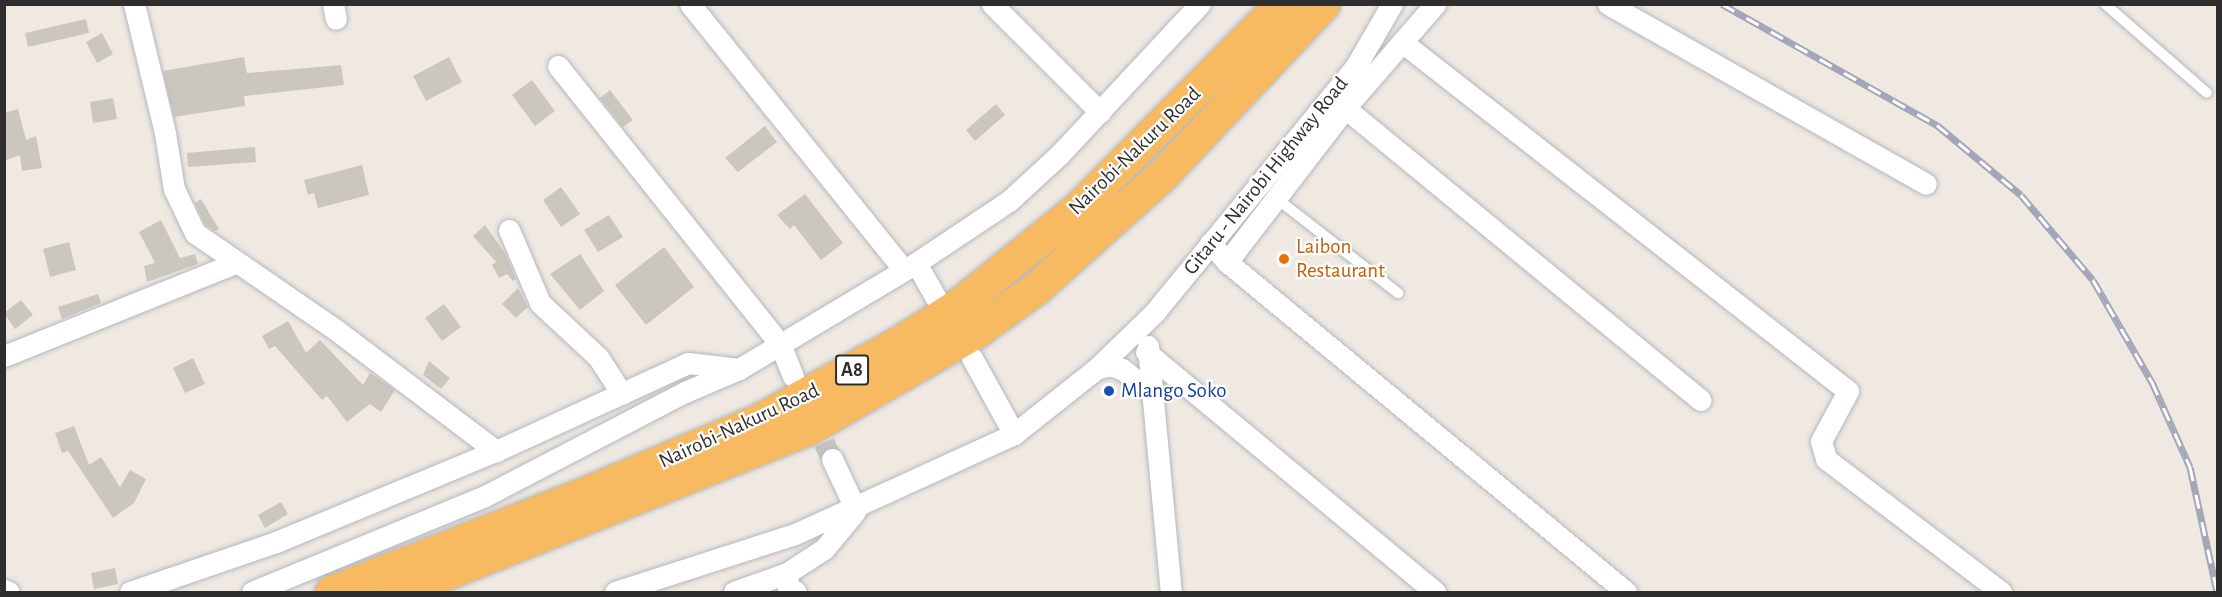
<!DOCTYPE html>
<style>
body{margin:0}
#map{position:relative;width:2222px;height:597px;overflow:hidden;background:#efe9e1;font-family:"Alegreya Sans",sans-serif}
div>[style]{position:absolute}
.building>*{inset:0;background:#cbc7bf}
.minor-tunnel>*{height:21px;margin-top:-10.5px;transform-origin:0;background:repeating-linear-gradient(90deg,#c8c4bd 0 21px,transparent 0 31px)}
.roads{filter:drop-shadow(0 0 2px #b4b7c1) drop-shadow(0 0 2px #b4b7c1)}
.service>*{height:10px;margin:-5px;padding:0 5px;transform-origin:5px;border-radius:5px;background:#fff}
.minor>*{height:21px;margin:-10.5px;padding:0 10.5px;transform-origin:10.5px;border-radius:10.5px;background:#fff}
.trunk>*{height:33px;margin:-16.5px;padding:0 16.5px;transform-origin:16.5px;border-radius:16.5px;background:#f8ba60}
.rail>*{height:7px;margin-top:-3.5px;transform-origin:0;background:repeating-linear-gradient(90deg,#fff 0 14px,#a3a6b8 0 28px);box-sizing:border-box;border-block:2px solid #a3a6b8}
.dots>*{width:16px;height:16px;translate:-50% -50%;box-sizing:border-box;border:3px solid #fff;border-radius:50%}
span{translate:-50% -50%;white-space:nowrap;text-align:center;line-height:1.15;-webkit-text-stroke:4.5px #fff;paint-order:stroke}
.shield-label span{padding:2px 4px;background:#fff;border:2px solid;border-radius:4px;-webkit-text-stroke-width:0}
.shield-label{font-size:20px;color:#2e2e2e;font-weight:700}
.street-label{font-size:21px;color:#2e2e2e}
.food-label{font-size:21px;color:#c56008}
.left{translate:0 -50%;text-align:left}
.transit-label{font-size:21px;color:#164399}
.frame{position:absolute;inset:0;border:6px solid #2e2e2e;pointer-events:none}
</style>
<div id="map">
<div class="building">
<i style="clip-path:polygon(86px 19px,89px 33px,28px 47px,25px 33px)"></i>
<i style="clip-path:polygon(102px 33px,113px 54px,97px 63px,86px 42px)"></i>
<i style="clip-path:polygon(244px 57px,247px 73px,341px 65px,344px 85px,244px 96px,245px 106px,174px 117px,163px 71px)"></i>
<i style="clip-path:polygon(449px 57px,462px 82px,426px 101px,413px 76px)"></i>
<i style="clip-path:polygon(532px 80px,555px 111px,535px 126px,512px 95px)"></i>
<i style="clip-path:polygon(610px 90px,633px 120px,623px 127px,600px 98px)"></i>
<i style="clip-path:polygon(113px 98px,117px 119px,93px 123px,90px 102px)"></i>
<i style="clip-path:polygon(996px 104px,1005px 115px,975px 141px,966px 130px)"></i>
<i style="clip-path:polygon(18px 109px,26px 140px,36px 136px,42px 168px,22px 171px,20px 155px,4px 161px,4px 113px)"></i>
<i style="clip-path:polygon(765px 126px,777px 142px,738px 172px,725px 158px)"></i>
<i style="clip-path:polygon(255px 147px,256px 162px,188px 167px,187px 153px)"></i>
<i style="clip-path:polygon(362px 165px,369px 195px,318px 208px,314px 193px,308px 195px,304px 180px)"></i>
<i style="clip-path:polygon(561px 187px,580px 214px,561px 227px,543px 200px)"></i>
<i style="clip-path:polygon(805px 194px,843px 243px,821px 260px,794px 225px,790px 229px,777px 215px)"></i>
<i style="clip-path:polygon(201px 199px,219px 229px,215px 231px,205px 224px,195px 203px)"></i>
<i style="clip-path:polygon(609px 215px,623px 237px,598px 252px,584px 230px)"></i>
<i style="clip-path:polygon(161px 220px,180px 258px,195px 254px,198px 264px,147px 282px,144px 266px,155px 263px,139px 232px)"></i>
<i style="clip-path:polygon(485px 225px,505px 253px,516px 279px,513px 281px,507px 274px,499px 278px,492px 265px,496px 262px,473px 236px)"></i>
<i style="clip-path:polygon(69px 242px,76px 270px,50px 277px,43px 249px)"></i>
<i style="clip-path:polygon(664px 247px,694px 287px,646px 325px,615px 285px)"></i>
<i style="clip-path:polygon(580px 254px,604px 291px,580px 310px,550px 274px)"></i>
<i style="clip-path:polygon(518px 288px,528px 307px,516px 318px,502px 304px)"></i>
<i style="clip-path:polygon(98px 294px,101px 303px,62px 319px,58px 307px)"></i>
<i style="clip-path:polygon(21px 300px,33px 315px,15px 329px,4px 313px)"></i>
<i style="clip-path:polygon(444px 304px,461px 327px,442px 341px,425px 318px)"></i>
<i style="clip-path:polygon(288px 321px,306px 353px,320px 340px,363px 385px,370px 373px,395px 390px,381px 412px,370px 404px,347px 422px,327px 396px,322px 400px,275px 346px,269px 349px,262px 336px)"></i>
<i style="clip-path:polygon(193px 358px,205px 384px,185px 393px,173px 368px)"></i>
<i style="clip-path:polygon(429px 361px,450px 378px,441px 389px,423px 375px)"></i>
<i style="clip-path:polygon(74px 426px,89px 465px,101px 457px,120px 487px,130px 470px,146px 479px,134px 503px,113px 518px,68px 451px,62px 453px,55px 433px)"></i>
<i style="clip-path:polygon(281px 502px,288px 514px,265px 528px,258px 515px)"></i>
<i style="clip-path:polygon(115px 568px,118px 584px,94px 589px,91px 573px)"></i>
</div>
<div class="minor-tunnel">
<i style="left:811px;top:414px;width:50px;rotate:65deg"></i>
</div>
<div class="roads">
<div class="service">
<i style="left:2105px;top:4px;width:135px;rotate:41.1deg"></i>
<i style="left:1276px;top:198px;width:155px;rotate:37.9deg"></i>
</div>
<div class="minor">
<i style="left:134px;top:4px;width:133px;rotate:76.5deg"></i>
<i style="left:165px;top:133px;width:57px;rotate:80.9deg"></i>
<i style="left:174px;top:189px;width:49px;rotate:64.5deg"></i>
<i style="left:195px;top:233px;width:171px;rotate:34.5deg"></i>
<i style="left:336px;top:330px;width:201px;rotate:37.1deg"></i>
<i style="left:333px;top:4px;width:15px;rotate:79deg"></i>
<i style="left:690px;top:4px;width:341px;rotate:51.2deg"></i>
<i style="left:992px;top:4px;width:153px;rotate:45deg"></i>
<i style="left:1608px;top:4px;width:365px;rotate:29.5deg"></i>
<i style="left:1402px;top:42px;width:566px;rotate:38.04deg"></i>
<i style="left:1848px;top:391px;width:57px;rotate:118.4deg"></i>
<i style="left:1821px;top:441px;width:19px;rotate:74deg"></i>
<i style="left:1826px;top:459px;width:220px;rotate:37.2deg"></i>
<i style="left:558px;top:66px;width:356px;rotate:51.4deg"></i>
<i style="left:780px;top:344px;width:35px;rotate:68deg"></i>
<i style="left:1345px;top:108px;width:460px;rotate:39.4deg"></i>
<i style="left:509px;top:230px;width:79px;rotate:67deg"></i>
<i style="left:540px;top:303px;width:79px;rotate:43deg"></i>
<i style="left:598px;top:357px;width:44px;rotate:57deg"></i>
<i style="left:1210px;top:243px;width:25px;rotate:48deg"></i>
<i style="left:1227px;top:262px;width:518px;rotate:39.59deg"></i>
<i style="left:1227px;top:262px;width:194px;rotate:-52.5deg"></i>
<i style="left:1345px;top:108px;width:138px;rotate:-49.1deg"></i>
<i style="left:916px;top:263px;width:112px;rotate:-33.7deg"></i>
<i style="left:1009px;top:201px;width:69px;rotate:-42.7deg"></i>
<i style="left:1060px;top:154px;width:205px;rotate:-47deg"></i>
<i style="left:1148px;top:346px;width:247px;rotate:84.7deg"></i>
<i style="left:1146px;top:352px;width:376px;rotate:39.7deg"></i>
<i style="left:4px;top:356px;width:249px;rotate:-21.9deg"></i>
<i style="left:972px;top:358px;width:87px;rotate:61.1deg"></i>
<i style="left:1096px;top:369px;width:14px;rotate:-17deg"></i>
<i style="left:1109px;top:365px;width:14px;rotate:17deg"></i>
<i style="left:1122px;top:369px;width:36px;rotate:38deg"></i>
<i style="left:832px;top:459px;width:56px;rotate:64.8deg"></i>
<i style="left:787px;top:573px;width:14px;rotate:86deg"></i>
<i style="left:788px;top:587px;width:9px;rotate:32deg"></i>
<i style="left:4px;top:590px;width:5px;rotate:22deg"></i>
<i style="left:130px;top:592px;width:154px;rotate:-18.9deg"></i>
<i style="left:276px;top:542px;width:238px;rotate:-22.5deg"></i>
<i style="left:496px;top:451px;width:211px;rotate:-24.6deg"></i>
<i style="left:688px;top:363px;width:51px;rotate:6.7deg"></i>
<i style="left:739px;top:369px;width:206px;rotate:-30.9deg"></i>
<i style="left:916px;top:263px;width:40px;rotate:60.3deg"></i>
<i style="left:252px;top:592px;width:250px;rotate:-22.4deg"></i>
<i style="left:483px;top:497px;width:228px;rotate:-27.5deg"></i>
<i style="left:685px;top:392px;width:59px;rotate:-23.1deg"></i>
<i style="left:615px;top:592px;width:189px;rotate:-17.9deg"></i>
<i style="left:795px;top:534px;width:241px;rotate:-24.5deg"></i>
<i style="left:1014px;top:434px;width:105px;rotate:-38.4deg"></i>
<i style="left:1096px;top:369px;width:81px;rotate:-44deg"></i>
<i style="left:1154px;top:313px;width:319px;rotate:-50.7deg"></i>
<i style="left:1356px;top:66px;width:72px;rotate:-59.9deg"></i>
<i style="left:734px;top:592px;width:56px;rotate:-19.7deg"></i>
<i style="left:787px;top:573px;width:44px;rotate:-33deg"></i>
<i style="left:824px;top:549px;width:47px;rotate:-50.2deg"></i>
</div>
<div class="trunk">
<i style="left:331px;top:592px;width:263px;rotate:-21.2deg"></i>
<i style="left:576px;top:497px;width:199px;rotate:-22.8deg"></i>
<i style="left:759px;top:420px;width:161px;rotate:-29deg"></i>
<i style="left:900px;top:342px;width:69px;rotate:-32.5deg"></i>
<i style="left:958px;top:305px;width:153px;rotate:-38.9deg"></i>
<i style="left:1077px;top:209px;width:289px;rotate:-45.1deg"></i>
<i style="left:399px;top:592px;width:442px;rotate:-21.8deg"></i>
<i style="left:809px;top:428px;width:195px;rotate:-30.1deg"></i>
<i style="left:978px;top:330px;width:72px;rotate:-35.9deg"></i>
<i style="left:1036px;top:288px;width:169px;rotate:-41.9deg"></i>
<i style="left:1162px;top:175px;width:235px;rotate:-46.7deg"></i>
</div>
</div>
<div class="rail">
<i style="left:1722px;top:4px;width:247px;rotate:29.4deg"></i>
<i style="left:1937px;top:125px;width:109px;rotate:39.8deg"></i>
<i style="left:2021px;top:195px;width:111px;rotate:49.7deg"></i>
<i style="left:2093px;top:280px;width:118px;rotate:60deg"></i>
<i style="left:2152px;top:382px;width:93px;rotate:65.9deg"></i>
<i style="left:2190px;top:467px;width:128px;rotate:77.8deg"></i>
</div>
<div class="dots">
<i style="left:1284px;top:259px;background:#e8710a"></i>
<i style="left:1109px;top:391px;background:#1a4fb4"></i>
</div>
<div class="shield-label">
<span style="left:852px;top:370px">A8</span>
</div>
<div class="street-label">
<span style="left:1135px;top:151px;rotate:-44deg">Nairobi-Nakuru Road</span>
<span style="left:1266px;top:176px;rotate:-51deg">Gitaru - Nairobi Highway Road</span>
<span style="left:739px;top:426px;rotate:-25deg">Nairobi-Nakuru Road</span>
</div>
<div class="food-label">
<span class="left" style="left:1296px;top:259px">Laibon<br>Restaurant</span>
</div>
<div class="transit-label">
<span class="left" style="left:1121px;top:391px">Mlango Soko</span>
</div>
<div class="frame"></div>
</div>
